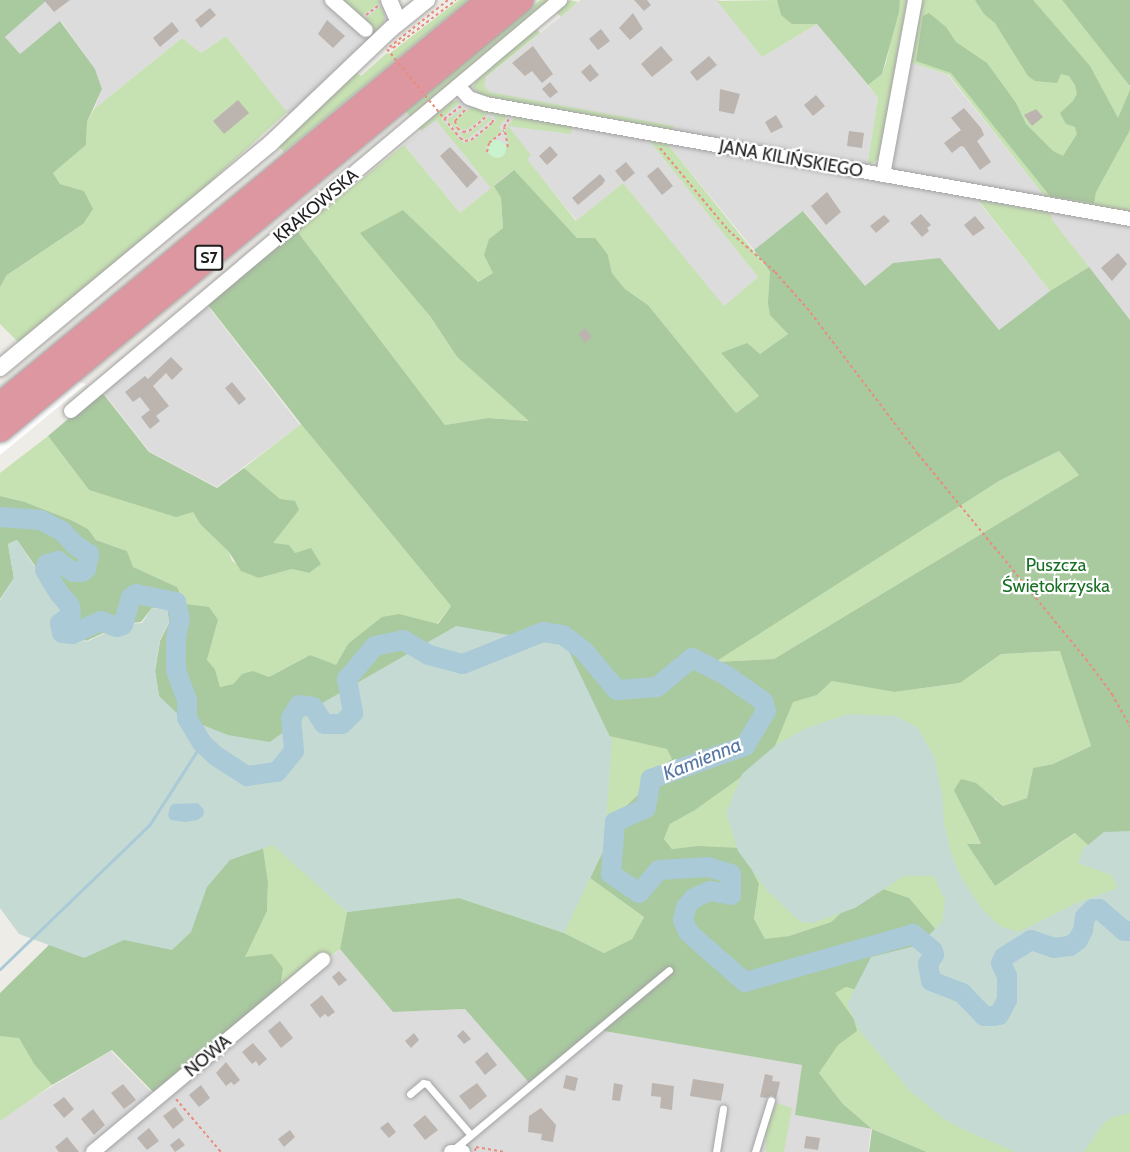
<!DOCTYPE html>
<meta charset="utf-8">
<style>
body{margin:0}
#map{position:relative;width:1130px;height:1152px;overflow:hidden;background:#eeece6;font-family:Cabin,sans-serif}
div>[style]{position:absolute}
.residential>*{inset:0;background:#dcdcdc}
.grass>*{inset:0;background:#c7e2b2}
.forest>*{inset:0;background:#a9c99f}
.wetland>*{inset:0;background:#c5dad2}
.park>*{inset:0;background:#c8f3ce}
.round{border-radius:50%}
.water>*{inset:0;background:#abcad7}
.pier>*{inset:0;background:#fff}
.stream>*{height:3px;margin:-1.5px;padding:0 1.5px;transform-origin:1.5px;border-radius:1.5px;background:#abcad7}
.river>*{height:20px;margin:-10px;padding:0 10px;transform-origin:10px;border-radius:10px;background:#abcad7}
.building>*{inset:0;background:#bbb4af}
.path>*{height:2px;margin-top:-1px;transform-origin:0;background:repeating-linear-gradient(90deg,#e98d7c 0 3px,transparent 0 6px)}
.roads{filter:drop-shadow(0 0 2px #a2a2a2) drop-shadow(0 0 2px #a2a2a2)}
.service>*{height:7px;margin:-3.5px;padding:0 3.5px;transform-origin:3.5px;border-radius:3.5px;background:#fff}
.minor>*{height:14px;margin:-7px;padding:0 7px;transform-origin:7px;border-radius:7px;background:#fff}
.tertiary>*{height:16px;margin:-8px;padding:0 8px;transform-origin:8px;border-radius:8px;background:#fff}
.motorway>*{height:24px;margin:-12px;padding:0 12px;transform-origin:12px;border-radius:12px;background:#dc97a0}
.path-bridge>*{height:2px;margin-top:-1px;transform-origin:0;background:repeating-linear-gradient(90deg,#e98d7c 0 3px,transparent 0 6px)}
span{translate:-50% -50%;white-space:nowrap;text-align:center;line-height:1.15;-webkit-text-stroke:4.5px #fff;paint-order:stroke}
.shield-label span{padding:2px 4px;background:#fff;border:2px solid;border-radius:4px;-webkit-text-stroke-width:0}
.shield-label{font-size:16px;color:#1e1e1e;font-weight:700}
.street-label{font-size:18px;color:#1e1e1e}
.park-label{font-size:18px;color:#197025}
.water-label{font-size:20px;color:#5678a3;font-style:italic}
</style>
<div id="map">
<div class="residential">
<i style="clip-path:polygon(47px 0,388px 0,398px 22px,294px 121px,226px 36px,201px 53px,182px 38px,94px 109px,102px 89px,95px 69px,61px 21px,20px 54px,5px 37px)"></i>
<i style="clip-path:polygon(581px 0,719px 0,762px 57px,817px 24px,878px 98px,867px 167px,892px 167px,909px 62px,948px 75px,1046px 198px,1130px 213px,1130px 320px,1051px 220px,1050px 212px,978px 201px,1050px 291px,999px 330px,940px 258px,865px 286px,804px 211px,754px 250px,666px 142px,650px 141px,758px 277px,723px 307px,623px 183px,577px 221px,527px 160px,460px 213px,404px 145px)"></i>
<i style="clip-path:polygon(207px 305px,300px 425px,217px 487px,150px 452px,102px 391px)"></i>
<i style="clip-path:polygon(340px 949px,393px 1012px,465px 1009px,531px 1085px,598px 1030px,803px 1065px,795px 1115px,871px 1129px,868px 1152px,0 1152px,0 1118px,111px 1051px,158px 1099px)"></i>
</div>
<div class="grass">
<i style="clip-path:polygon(340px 0,379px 0,380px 3px,360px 17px)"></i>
<i style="clip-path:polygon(459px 0,468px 0,284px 152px,277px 144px,354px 71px,361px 76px,387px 53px,389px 54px)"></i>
<i style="clip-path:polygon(540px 0,555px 0,413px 120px,406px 111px)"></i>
<i style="clip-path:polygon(570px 0,578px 2px,561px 17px,556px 11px)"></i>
<i style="clip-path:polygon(777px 0,781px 15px,817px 24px,762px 57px,717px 1px)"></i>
<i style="clip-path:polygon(900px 0,907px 0,880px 153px,877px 160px,867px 167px,878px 98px,868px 85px,882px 74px,886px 63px)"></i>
<i style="clip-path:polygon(920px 0,1062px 0,1130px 85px,1130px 213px,1046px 198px,949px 75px,909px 62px)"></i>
<i style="clip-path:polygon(381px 6px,385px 14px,384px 22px,368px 39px,363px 33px,363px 20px)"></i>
<i style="clip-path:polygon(536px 28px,540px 33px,486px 77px,484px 85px,489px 92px,674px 126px,672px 132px,478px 96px,479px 93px,473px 88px,475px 82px)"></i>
<i style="clip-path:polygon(226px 36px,287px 112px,208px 184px,19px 343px,0 324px,0 287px,7px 275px,83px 224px,84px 191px,60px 184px,53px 173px,86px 145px,87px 122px,94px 109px,182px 38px,201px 53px)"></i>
<i style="clip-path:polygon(457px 100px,460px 102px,441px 119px,464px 143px,474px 140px,496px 121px,494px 115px,489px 113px,468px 129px,462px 130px,457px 125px,457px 119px,470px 108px,476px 106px,510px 113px,499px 127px,502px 131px,486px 146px,487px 153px,495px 157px,502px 157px,506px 152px,506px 145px,509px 147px,505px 130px,517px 114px,573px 124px,571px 134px,508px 126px,531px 155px,527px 159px,576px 221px,623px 183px,724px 306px,758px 277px,649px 140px,666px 142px,770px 272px,770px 279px,788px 334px,760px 354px,722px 354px,759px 396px,736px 413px,648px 305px,625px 289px,612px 273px,608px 255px,577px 238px,513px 170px,494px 185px,501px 198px,503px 228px,489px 239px,493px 273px,477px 282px,403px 210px,430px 316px,457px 357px,530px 421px,488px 418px,445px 425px,297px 231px,404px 145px,460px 213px,491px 188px,436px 120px,421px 131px,419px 128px,451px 102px)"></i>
<i style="clip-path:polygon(464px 107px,453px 121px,460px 133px,469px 133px,489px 117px,492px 119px,466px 140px,447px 120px)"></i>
<i style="clip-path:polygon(978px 200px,1050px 212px,1052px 220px,1089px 267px,1050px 291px)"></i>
<i style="clip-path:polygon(301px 424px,451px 606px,437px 624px,348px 644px,336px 666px,310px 655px,269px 677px,242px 674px,233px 684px,220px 687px,215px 669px,207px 660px,218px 620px,184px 604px,177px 587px,132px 567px,127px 551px,96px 540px,88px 529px,71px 520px,25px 502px,0 496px,0 473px,48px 436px,89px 490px,193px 512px,200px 524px,229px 552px,232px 561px,259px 578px,292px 569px,309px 573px,295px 553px,272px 543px,299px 510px,280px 499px,244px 468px)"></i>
<i style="clip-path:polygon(1059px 451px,1079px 475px,774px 659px,713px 662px,999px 481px)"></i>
<i style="clip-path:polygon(1061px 651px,1091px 746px,1053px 764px,1033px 768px,1027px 798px,1003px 806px,995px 798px,965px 812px,981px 845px,968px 845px,995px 886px,1076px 833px,1102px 858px,1130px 859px,1130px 1152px,927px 1152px,872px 1129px,843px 1104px,819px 1073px,854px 1019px,834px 993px,846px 987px,877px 996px,871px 885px,831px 922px,789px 936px,765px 940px,754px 919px,759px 884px,697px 846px,672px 849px,664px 839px,670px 824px,695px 810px,771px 756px,793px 701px,817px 695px,832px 681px,894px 692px,960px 683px,1001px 654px)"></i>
<i style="clip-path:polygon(600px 734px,668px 749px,672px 759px,646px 775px,640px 793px,610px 821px,604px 849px,590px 878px,644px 917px,632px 939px,604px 953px,564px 933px,347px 912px,340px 949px,279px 994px,244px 957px,267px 911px,268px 882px,255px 793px)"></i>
<i style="clip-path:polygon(0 1036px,19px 1037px,34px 1064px,52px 1085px,0 1121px)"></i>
<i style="clip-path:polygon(777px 1103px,792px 1108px,784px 1152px,766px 1152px,765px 1126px)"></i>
</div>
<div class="forest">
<i style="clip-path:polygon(0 0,47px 0,5px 37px,20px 54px,60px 21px,95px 69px,102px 89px,87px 122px,86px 145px,53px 173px,60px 184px,84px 191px,93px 209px,83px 224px,7px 275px,0 287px)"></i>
<i style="clip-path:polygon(777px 0,900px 0,899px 12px,882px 74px,868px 85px,817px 24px,792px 24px,781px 15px)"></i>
<i style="clip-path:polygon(975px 0,1033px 0,1090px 66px,1118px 118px,1130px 90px,1130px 130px,1096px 192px,1094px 203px,1050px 196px,951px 73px,916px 61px,923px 16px,929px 13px,946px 27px,956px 42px,987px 63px,1016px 103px,1026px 124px,1053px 151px,1063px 156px,1077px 134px,1075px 127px,1066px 124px,1060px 113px,1073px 101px,1077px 94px,1075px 85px,1069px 76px,1061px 74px,1057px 83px,1035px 81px,1028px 76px,995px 23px,984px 14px)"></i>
<i style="clip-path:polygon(1062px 0,1130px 0,1130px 85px,1129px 85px)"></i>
<i style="clip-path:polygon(evenodd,514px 170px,577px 238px,595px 238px,608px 255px,612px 273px,625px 289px,648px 305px,736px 413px,759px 396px,721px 353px,747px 343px,760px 354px,788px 334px,770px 315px,768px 303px,770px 272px,754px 250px,803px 211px,865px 286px,893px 263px,940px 258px,999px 330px,1050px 291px,1089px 267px,1130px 320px,1130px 859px,1102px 858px,1075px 833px,995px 886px,967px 844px,981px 844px,954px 790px,961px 779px,976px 783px,1003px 806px,1027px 798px,1033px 768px,1053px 764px,1091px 746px,1060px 651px,1001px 654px,960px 683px,894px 692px,832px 681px,817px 695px,793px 702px,771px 756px,695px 810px,670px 824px,664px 839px,672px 849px,697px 846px,741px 848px,759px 884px,754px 919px,765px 939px,789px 936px,831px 922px,871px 885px,909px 898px,943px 938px,877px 996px,846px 987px,835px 993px,854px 1019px,857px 1031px,838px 1045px,819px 1073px,843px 1104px,872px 1129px,927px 1152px,869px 1152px,872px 1129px,795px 1115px,802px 1065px,598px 1030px,531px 1085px,465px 1009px,393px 1012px,340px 949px,347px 912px,459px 898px,564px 933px,604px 953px,632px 939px,644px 917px,590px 878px,604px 849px,610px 821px,640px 793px,646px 775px,672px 759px,667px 749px,600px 734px,255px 793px,268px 882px,267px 911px,245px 957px,272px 954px,283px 968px,279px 994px,157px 1096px,112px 1050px,52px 1085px,34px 1064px,19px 1038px,0 1036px,0 993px,48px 946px,174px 725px,159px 696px,155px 671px,160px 641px,169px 623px,167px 608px,152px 608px,141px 622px,123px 624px,86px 641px,69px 629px,62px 583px,51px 566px,35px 566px,17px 540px,8px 544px,14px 578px,0 599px,0 496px,25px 502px,71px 520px,88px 529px,96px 540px,127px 551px,133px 567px,177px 587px,185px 604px,209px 607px,218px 620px,207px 660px,215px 669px,220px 687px,233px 684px,242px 674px,253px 671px,269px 677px,310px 655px,336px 665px,348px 644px,382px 617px,399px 614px,438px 624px,451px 606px,301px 424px,208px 305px,297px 231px,445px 425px,488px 418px,529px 421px,457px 357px,430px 316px,360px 233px,403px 210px,478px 282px,493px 273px,484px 255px,489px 239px,503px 228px,501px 198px,494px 186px,514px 170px,1059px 451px,1079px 475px,774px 659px,715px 662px,999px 481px,1059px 451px)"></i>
<i style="clip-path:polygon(101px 391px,149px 452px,217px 488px,244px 468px,280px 499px,295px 501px,299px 510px,273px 543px,289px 545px,295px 553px,311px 548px,321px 564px,309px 573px,292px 569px,259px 578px,241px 571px,229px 552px,200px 524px,193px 512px,176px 517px,89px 490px,48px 436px)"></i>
</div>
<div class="wetland">
<i style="clip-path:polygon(17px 540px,34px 566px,51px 566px,62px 583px,69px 629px,86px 642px,124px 624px,142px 623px,152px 608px,167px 609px,169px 622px,160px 640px,155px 670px,159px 696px,180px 716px,228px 735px,270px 742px,324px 702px,456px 626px,566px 645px,612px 741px,604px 849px,564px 933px,459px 898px,347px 912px,273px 845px,230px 860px,207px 887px,191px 932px,172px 950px,124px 940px,84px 958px,19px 934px,0 908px,0 600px,14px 578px,8px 544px)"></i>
<i style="clip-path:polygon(849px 714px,896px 716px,918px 728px,934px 756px,942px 792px,944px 822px,951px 853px,960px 875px,982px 909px,1000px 926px,1018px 932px,1074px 904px,1118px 888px,1111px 875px,1078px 863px,1083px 849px,1104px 832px,1130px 831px,1130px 1113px,1113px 1117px,1103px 1124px,1084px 1152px,1016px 1152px,960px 1128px,944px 1119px,910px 1091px,859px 1030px,847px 1004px,871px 957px,919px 945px,942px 922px,945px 901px,934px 876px,904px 876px,855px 908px,812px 923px,801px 922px,768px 892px,738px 851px,726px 813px,742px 774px,776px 745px,806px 728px)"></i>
</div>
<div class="park">
<i class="round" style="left:488px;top:140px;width:18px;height:18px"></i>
</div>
<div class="water">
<i style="clip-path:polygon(198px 803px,204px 810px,203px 816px,197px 820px,185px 822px,171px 820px,168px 816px,170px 807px,173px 804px)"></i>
</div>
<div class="pier">
<i style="clip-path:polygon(55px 374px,86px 384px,0 455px,0 421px)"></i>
</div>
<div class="stream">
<i style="left:0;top:969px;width:209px;rotate:-44deg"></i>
<i style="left:150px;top:824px;width:96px;rotate:-57.3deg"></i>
</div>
<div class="river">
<i style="left:0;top:517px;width:41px;rotate:4.2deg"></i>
<i style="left:41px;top:520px;width:24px;rotate:28deg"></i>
<i style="left:62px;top:531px;width:19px;rotate:47deg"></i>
<i style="left:75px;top:545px;width:17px;rotate:33deg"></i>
<i style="left:89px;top:554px;width:15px;rotate:101deg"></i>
<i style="left:86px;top:569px;width:5px;rotate:143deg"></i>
<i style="left:82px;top:572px;width:9px;rotate:180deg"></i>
<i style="left:73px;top:572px;width:19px;rotate:-144deg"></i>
<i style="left:58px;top:561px;width:11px;rotate:165deg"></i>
<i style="left:47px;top:564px;width:6px;rotate:108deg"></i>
<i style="left:45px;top:570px;width:27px;rotate:59deg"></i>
<i style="left:59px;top:593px;width:17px;rotate:50deg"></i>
<i style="left:70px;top:606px;width:9px;rotate:84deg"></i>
<i style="left:71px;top:615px;width:14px;rotate:144deg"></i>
<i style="left:60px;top:623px;width:10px;rotate:79deg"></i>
<i style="left:62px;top:633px;width:10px;rotate:6deg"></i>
<i style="left:72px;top:634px;width:32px;rotate:-24deg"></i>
<i style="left:101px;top:621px;width:17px;rotate:21deg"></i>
<i style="left:117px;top:627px;width:6px;rotate:-18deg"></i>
<i style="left:123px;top:625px;width:29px;rotate:-74deg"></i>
<i style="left:131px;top:597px;width:6px;rotate:-31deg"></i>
<i style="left:136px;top:594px;width:41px;rotate:11.3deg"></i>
<i style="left:176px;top:602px;width:16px;rotate:76deg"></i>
<i style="left:180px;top:618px;width:20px;rotate:101deg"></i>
<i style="left:176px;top:638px;width:32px;rotate:90deg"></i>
<i style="left:176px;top:670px;width:33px;rotate:70deg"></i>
<i style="left:187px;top:701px;width:17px;rotate:90deg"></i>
<i style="left:187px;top:718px;width:29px;rotate:59deg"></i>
<i style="left:202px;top:743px;width:19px;rotate:43deg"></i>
<i style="left:216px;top:756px;width:37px;rotate:33deg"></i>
<i style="left:247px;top:776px;width:30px;rotate:-8deg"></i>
<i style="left:277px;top:772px;width:27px;rotate:-51deg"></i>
<i style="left:294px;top:751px;width:33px;rotate:-95deg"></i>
<i style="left:291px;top:718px;width:15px;rotate:-58deg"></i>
<i style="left:299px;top:705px;width:14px;rotate:8deg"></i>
<i style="left:313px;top:707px;width:20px;rotate:57deg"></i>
<i style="left:324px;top:724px;width:18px"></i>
<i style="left:342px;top:724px;width:16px;rotate:-45deg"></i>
<i style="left:353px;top:713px;width:35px;rotate:-100deg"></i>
<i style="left:347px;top:679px;width:43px;rotate:-49.7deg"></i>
<i style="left:375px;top:646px;width:29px;rotate:-12deg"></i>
<i style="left:403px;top:640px;width:30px;rotate:30deg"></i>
<i style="left:429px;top:655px;width:35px;rotate:15deg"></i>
<i style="left:463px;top:664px;width:86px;rotate:-21.8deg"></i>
<i style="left:543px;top:632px;width:20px;rotate:9deg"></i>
<i style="left:563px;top:635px;width:26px;rotate:37deg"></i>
<i style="left:584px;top:651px;width:51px;rotate:49.8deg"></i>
<i style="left:617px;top:690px;width:40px;rotate:-4.3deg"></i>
<i style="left:657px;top:687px;width:45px;rotate:-39.6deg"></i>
<i style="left:692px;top:658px;width:39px;rotate:27deg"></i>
<i style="left:727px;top:676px;width:44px;rotate:34.8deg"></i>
<i style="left:763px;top:701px;width:10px;rotate:73deg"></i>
<i style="left:766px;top:711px;width:41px;rotate:121deg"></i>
<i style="left:745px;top:746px;width:100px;rotate:160.7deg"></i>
<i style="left:651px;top:779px;width:29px;rotate:100deg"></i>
<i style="left:646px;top:808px;width:34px;rotate:156deg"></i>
<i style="left:615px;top:822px;width:52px;rotate:94.4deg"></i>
<i style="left:611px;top:874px;width:34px;rotate:34deg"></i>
<i style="left:639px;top:893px;width:30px;rotate:-49deg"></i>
<i style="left:659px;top:870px;width:49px;rotate:-3.5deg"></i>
<i style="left:708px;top:867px;width:24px;rotate:17deg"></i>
<i style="left:731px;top:874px;width:21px;rotate:90deg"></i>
<i style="left:731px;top:895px;width:21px;rotate:-169deg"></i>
<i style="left:710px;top:891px;width:17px;rotate:156deg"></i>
<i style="left:694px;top:898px;width:12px;rotate:132deg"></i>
<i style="left:686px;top:907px;width:13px;rotate:103deg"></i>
<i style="left:683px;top:920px;width:13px;rotate:67deg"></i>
<i style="left:688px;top:932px;width:76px;rotate:41.3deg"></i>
<i style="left:745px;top:982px;width:175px;rotate:-15.9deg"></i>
<i style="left:913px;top:934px;width:26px;rotate:40deg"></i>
<i style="left:933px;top:951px;width:4px;rotate:76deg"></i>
<i style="left:934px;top:955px;width:11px;rotate:124deg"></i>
<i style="left:928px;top:964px;width:17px;rotate:80deg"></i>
<i style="left:931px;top:981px;width:33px;rotate:21deg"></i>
<i style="left:962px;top:993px;width:32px;rotate:46deg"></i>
<i style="left:984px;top:1016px;width:10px"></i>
<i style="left:994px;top:1016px;width:5px;rotate:-11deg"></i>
<i style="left:999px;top:1015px;width:17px;rotate:-62deg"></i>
<i style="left:1007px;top:1000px;width:24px;rotate:-90deg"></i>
<i style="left:1007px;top:976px;width:14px;rotate:-115deg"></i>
<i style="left:1001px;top:963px;width:7px;rotate:-63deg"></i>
<i style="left:1004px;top:957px;width:32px;rotate:-32deg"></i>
<i style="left:1031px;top:940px;width:24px;rotate:19deg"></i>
<i style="left:1054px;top:948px;width:16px;rotate:-7deg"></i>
<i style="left:1070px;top:946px;width:10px;rotate:-37deg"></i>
<i style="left:1078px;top:940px;width:11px;rotate:-63deg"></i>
<i style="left:1083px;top:930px;width:13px;rotate:-81deg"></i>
<i style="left:1085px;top:917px;width:11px;rotate:-45deg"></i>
<i style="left:1093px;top:909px;width:6px"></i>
<i style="left:1099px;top:909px;width:33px;rotate:41deg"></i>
<i style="left:1124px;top:931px;width:6px"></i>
</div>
<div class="building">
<i style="clip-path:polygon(44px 0,70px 0,54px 12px)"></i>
<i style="clip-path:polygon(634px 0,647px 0,651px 5px,644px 11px)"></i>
<i style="clip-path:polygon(210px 8px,216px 15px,201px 28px,195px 20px)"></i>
<i style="clip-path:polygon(633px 13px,643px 29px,630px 40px,619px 28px)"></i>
<i style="clip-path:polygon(327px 20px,345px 36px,333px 48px,318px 34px)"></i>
<i style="clip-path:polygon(172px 22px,179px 31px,160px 47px,153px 38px)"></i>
<i style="clip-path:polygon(601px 29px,610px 41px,598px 50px,589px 39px)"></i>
<i style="clip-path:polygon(533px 46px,553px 74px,542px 83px,532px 71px,525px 76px,512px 63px)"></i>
<i style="clip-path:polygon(661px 46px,673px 60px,652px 77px,641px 64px)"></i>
<i style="clip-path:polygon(709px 56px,717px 65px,697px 81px,690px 72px)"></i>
<i style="clip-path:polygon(590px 64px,599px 75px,590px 82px,581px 72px)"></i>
<i style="clip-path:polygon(550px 82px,558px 92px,550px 98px,542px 89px)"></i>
<i style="clip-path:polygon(720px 89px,740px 94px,734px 114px,719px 111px)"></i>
<i style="clip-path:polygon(816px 95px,825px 106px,813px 116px,804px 105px)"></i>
<i style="clip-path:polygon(238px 100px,249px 113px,224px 134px,213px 121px)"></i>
<i style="clip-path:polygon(964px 108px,981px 128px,984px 135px,977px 141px,991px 162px,980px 170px,964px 147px,961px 146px,952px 153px,944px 143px,961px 130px,951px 118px)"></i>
<i style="clip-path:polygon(1036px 109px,1043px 117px,1032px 126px,1024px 115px)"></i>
<i style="clip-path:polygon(776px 115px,783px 127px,771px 133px,765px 122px)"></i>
<i style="clip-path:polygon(849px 131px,864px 133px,862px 148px,847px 146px)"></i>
<i style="clip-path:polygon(550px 146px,558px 155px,547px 165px,539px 156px)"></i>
<i style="clip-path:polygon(450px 147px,478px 177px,467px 188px,440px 156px)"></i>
<i style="clip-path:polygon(626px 162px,635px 173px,624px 182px,615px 171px)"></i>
<i style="clip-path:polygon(658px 167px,673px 186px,662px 195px,647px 176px)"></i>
<i style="clip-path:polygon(600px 174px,605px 180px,603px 184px,578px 205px,572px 198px)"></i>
<i style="clip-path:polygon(827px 192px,841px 212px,826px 225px,811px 206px)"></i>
<i style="clip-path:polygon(921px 214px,931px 225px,927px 228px,929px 231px,922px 237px,910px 223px)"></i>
<i style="clip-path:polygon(884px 215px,890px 221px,876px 233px,870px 226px)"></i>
<i style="clip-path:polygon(975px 216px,985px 228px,973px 236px,964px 225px)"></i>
<i style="clip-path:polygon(1118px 253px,1127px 264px,1112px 281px,1101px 268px)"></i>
<i style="clip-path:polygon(585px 328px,592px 337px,585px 343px,578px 334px)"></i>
<i style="clip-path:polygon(171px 357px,183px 369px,172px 380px,166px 373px,153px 386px,169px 406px,156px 416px,160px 421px,150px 429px,141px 417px,150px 410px,140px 397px,133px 402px,125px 392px,145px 376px,148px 379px)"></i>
<i style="clip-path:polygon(232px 382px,246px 399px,239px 405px,225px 388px)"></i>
<i style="clip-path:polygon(339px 971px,347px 980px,339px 986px,332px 977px)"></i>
<i style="clip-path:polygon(322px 995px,335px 1012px,328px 1017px,325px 1014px,320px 1018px,310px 1005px)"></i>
<i style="clip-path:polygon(280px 1021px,293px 1038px,281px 1048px,268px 1031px)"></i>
<i style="clip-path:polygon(463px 1030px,471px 1039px,464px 1044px,457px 1036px)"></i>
<i style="clip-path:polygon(414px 1033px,419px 1040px,411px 1048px,405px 1041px)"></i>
<i style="clip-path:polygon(253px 1043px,267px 1059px,259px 1066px,256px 1061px,252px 1064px,242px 1052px)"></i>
<i style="clip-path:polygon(487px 1052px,497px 1065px,485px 1075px,475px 1062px)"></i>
<i style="clip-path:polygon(226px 1062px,240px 1080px,234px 1085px,231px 1082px,226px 1086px,216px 1073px)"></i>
<i style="clip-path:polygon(765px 1074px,773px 1076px,772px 1081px,780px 1082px,776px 1099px,772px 1095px,766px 1098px,760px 1097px)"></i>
<i style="clip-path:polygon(566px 1075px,578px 1078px,575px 1091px,563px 1088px)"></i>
<i style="clip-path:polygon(693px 1079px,724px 1084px,721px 1101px,690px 1096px)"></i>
<i style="clip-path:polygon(477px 1083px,487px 1096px,470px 1110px,459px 1096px)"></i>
<i style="clip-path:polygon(614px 1083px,623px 1085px,620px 1101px,612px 1100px)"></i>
<i style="clip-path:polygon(652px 1083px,674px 1086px,672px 1110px,660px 1108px,661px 1097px,651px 1096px)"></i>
<i style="clip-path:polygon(123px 1084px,136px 1100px,124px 1109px,111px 1093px)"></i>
<i style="clip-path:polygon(201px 1085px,210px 1098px,199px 1107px,189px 1095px)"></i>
<i style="clip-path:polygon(64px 1097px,74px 1109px,64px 1118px,53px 1105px)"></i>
<i style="clip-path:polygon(175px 1107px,184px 1120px,173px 1129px,163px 1116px)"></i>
<i style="clip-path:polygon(541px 1108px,556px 1125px,553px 1142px,541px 1140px,542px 1134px,528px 1132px,529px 1116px)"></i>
<i style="clip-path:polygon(93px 1109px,105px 1125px,94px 1135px,81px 1119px)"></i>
<i style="clip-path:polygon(425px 1115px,438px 1130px,425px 1140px,413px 1125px)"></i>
<i style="clip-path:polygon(388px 1122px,396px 1132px,389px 1138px,380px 1128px)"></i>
<i style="clip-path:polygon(149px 1128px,159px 1141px,147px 1150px,137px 1138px)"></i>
<i style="clip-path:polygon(290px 1130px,295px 1137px,284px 1147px,278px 1139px)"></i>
<i style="clip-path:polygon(806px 1136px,820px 1138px,818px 1150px,804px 1148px)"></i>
<i style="clip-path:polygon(67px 1137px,79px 1152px,59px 1152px,55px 1147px)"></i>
<i style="clip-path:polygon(179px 1138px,185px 1145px,175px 1152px,170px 1145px)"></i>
</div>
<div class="path">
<i style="left:366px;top:15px;width:15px;rotate:-37deg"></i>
<i style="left:392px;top:47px;width:1px;rotate:45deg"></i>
<i style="left:393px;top:48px;width:79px;rotate:-37.3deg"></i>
<i style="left:465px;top:110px;width:15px;rotate:132deg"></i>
<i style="left:455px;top:121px;width:7px;rotate:74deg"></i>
<i style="left:457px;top:128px;width:7px;rotate:34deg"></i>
<i style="left:463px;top:132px;width:6px;rotate:-9deg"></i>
<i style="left:469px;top:131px;width:23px;rotate:-40deg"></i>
<i style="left:444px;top:119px;width:21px;rotate:-37deg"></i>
<i style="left:460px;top:138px;width:6px;rotate:31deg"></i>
<i style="left:465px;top:141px;width:6px;rotate:-9deg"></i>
<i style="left:471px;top:140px;width:27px;rotate:-39deg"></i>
<i style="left:492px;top:123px;width:5px;rotate:-68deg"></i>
<i style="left:508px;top:147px;width:20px;rotate:-101deg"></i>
<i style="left:504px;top:127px;width:9px;rotate:-58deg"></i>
<i style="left:660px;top:148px;width:107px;rotate:50.3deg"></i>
<i style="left:728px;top:230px;width:63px;rotate:41.8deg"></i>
<i style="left:775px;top:272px;width:48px;rotate:48.4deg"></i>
<i style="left:807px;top:308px;width:183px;rotate:52.8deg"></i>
<i style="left:918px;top:454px;width:265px;rotate:50.7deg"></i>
<i style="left:1086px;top:659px;width:44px;rotate:53.4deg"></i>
<i style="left:1112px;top:694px;width:37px;rotate:61deg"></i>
<i style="left:487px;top:152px;width:9px;rotate:-77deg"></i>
<i style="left:489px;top:143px;width:19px;rotate:-39deg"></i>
<i style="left:176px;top:1099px;width:70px;rotate:49.7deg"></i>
<i style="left:475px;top:1151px;width:4px;rotate:-76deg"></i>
<i style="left:476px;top:1147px;width:29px;rotate:10deg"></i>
</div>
<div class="roads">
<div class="service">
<i style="left:410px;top:1094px;width:17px;rotate:-40deg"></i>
<i style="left:423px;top:1083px;width:4px;rotate:14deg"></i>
<i style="left:427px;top:1084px;width:67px;rotate:49.2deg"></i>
<i style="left:453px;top:1150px;width:281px;rotate:-39.8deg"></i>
<i style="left:716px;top:1152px;width:44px;rotate:-80.8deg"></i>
<i style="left:755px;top:1152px;width:54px;rotate:-72.9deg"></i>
</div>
<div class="minor">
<i style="left:332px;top:0;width:45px;rotate:41.4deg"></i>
<i style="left:458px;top:86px;width:16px;rotate:47deg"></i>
<i style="left:469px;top:98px;width:18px;rotate:19deg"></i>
<i style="left:486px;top:104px;width:654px;rotate:10.12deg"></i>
<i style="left:883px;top:175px;width:178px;rotate:-79.6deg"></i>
<i style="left:71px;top:411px;width:639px;rotate:-40.05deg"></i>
<i style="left:93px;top:1152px;width:300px;rotate:-39.9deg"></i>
<i style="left:451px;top:1152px;width:12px"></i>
</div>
<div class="tertiary">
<i style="left:389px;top:0;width:24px;rotate:66deg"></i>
<i style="left:0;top:368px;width:351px;rotate:-39.7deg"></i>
<i style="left:270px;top:144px;width:168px;rotate:-43.6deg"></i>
<i style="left:392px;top:28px;width:45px;rotate:-38.7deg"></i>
</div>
<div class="motorway">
<i style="left:0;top:405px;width:635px;rotate:-39.63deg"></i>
<i style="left:0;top:430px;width:676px;rotate:-39.53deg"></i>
</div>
</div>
<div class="path-bridge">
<i style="left:448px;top:0;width:78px;rotate:141.2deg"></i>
<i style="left:387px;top:49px;width:115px;rotate:50.6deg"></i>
</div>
<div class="shield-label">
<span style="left:209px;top:258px">S7</span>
</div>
<div class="street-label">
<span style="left:791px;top:159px;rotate:10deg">JANA KILIŃSKIEGO</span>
<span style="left:316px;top:206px;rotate:-40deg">KRAKOWSKA</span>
<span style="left:208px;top:1056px;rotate:-40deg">NOWA</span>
</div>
<div class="park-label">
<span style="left:1056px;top:576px">Puszcza<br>Świętokrzyska</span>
</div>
<div class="water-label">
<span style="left:702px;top:759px;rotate:-22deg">Kamienna</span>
</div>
</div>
